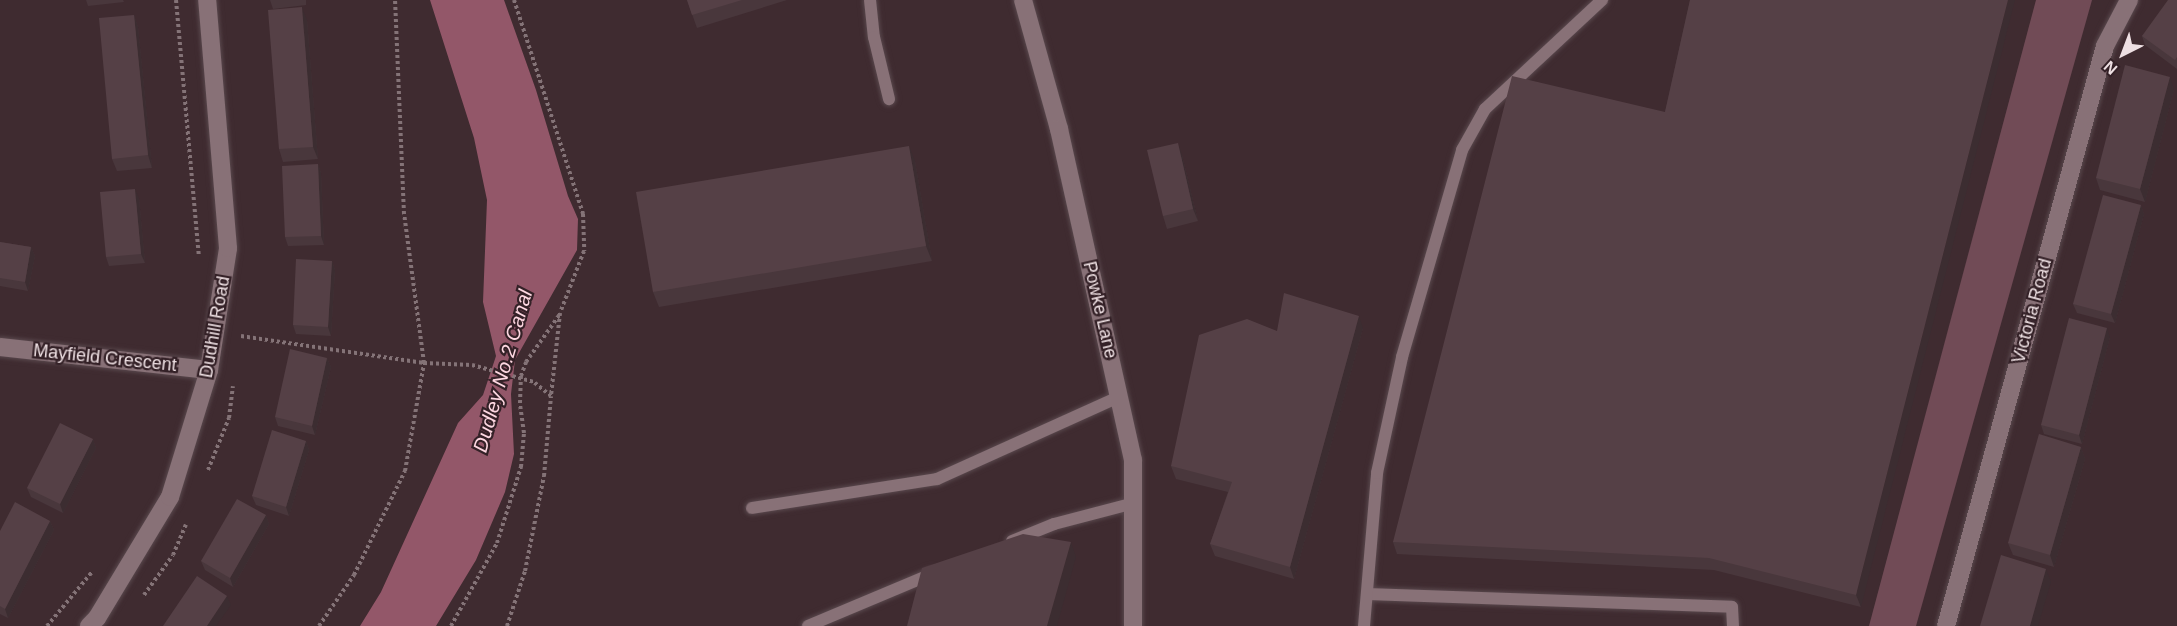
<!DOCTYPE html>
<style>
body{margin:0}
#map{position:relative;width:2177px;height:626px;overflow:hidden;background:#3f2b30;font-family:Arial,sans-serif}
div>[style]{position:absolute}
.green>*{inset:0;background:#714b56}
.water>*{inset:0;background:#935769}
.path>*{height:4px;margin-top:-2px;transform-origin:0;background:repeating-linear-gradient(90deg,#847377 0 3px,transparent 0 6px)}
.roads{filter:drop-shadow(0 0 2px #59484d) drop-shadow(0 0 2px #59484d)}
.service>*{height:12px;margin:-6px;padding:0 6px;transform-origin:6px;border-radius:6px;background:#887177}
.minor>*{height:18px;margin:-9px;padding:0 9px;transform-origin:9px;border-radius:9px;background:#887177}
.tertiary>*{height:18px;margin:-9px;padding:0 9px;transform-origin:9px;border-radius:9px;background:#887177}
.path-bridge>*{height:4px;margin-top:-2px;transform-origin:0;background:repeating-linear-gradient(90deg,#847377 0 3px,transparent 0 6px)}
.wall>*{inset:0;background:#49373c}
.shaded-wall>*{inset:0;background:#3c2d31}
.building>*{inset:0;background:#554046}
span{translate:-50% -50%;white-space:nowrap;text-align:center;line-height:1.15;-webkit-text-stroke:4.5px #342127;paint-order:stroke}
.street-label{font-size:18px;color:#eee0e3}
.water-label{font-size:20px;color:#fed8e2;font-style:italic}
.north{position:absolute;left:2093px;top:24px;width:60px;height:60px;-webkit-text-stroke:4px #342127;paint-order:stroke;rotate:222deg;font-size:16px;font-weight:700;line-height:24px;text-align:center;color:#eee0e3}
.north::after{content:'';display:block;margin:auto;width:21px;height:27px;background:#eee0e3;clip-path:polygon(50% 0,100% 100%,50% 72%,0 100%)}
</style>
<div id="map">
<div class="green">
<i style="clip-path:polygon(2036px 0,2092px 0,1916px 626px,1869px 626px)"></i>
</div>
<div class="water">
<i style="clip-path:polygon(430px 0,504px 0,536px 90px,568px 196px,578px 219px,577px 250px,515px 360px,511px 394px,514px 454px,505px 492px,476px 560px,436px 626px,360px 626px,381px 592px,458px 423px,483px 395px,496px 356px,483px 302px,487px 200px,474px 138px)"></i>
</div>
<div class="path">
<i style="left:176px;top:0;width:257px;rotate:84.9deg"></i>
<i style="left:514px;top:0;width:225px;rotate:72.1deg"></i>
<i style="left:583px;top:214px;width:37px;rotate:88deg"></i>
<i style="left:584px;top:251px;width:66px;rotate:111.2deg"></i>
<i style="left:560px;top:313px;width:83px;rotate:96.2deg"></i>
<i style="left:241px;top:336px;width:185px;rotate:8.4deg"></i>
<i style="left:424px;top:363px;width:48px;rotate:2.4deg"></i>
<i style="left:208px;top:470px;width:56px;rotate:-68deg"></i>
<i style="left:229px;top:418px;width:32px;rotate:-83deg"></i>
<i style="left:144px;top:595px;width:49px;rotate:-54.1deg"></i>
<i style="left:173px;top:555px;width:33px;rotate:-67deg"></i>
<i style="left:47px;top:626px;width:70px;rotate:-50.2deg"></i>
<i style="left:319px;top:626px;width:62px;rotate:-55.5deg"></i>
<i style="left:354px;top:575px;width:116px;rotate:-63.9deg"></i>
<i style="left:405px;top:471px;width:110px;rotate:-80deg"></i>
<i style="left:424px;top:363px;width:150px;rotate:-97.6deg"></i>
<i style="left:404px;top:214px;width:214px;rotate:-92.4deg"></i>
<i style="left:451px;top:626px;width:95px;rotate:-61deg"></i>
<i style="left:497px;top:543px;width:80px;rotate:-72.5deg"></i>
<i style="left:521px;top:467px;width:34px;rotate:-85deg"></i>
<i style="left:524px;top:433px;width:30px;rotate:-98deg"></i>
<i style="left:520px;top:403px;width:27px;rotate:-88deg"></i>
<i style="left:521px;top:376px;width:15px;rotate:-70deg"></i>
<i style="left:526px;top:362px;width:59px;rotate:-54.7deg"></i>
<i style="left:507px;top:626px;width:58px;rotate:-71.9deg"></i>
<i style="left:525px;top:571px;width:97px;rotate:-78.7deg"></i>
<i style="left:544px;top:476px;width:80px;rotate:-85deg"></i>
<i style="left:551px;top:396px;width:22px;rotate:-141deg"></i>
</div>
<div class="roads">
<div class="service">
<i style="left:870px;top:0;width:37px;rotate:84deg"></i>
<i style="left:874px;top:37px;width:64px;rotate:76.4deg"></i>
<i style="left:752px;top:508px;width:187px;rotate:-8.9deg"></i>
<i style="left:937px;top:479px;width:200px;rotate:-24.3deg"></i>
<i style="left:1012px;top:541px;width:45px;rotate:-22deg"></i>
<i style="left:1054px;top:524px;width:83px;rotate:-14.7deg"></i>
<i style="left:1367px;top:594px;width:365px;rotate:2deg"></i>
<i style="left:1732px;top:607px;width:19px;rotate:87deg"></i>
<i style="left:808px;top:626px;width:134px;rotate:-22.8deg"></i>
<i style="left:1364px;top:626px;width:154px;rotate:-85.1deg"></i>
<i style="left:1377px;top:473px;width:119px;rotate:-77.8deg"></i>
<i style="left:1402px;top:357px;width:216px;rotate:-73.8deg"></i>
<i style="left:1462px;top:150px;width:47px;rotate:-60.7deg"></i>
<i style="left:1485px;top:109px;width:160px;rotate:-43deg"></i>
</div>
<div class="minor">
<i style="left:0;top:347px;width:210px;rotate:6.3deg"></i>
<i style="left:89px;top:626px;width:11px;rotate:-45deg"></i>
<i style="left:97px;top:618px;width:141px;rotate:-58.9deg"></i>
<i style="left:170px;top:497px;width:133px;rotate:-72.9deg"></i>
<i style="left:209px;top:370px;width:123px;rotate:-81.1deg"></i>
<i style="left:228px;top:248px;width:249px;rotate:-94.8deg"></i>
<i style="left:1946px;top:626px;width:601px;rotate:-74.67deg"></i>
<i style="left:2105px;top:46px;width:52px;rotate:-62.4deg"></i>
</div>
<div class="tertiary">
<i style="left:1023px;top:0;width:134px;rotate:74.4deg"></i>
<i style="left:1059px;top:129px;width:339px;rotate:77.4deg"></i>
<i style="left:1133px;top:460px;width:166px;rotate:90deg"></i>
</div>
</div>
<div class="path-bridge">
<i style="left:472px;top:365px;width:64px;rotate:15.3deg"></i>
</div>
<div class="wall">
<i style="clip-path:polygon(86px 0,123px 0,124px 2px,88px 6px)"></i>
<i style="clip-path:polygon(270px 0,306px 0,306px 5px,273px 9px)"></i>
<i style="clip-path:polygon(687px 0,787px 0,697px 28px)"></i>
<i style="clip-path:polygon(1690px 0,1861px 607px,1714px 570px,1397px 554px,1393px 542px,1665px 112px)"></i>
<i style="clip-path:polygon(2177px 0,2177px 69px,2145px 45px,2142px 36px)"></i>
<i style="clip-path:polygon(134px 15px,138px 27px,152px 168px,117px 171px,112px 159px)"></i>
<i style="clip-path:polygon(307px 20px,318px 159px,283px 162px,279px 149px)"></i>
<i style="clip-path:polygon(2174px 89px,2145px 202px,2100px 190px,2096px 178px)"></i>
<i style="clip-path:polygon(1182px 155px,1198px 221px,1167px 229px,1163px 216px)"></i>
<i style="clip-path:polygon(915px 161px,932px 261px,659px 307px,653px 292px)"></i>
<i style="clip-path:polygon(318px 164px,321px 173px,324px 245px,288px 246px,285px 237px)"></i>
<i style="clip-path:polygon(139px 198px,145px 263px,109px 266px,106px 257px)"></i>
<i style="clip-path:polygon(2141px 205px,2144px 214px,2115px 323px,2077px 313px,2073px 304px)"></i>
<i style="clip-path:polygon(0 242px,31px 247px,35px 256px,28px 291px,0 286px)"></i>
<i style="clip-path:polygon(332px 261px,335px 270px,331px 336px,296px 334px,293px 325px)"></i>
<i style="clip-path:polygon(1363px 328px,1294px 579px,1215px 556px,1210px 544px,1228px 492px,1176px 479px,1171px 466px,1277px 331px)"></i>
<i style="clip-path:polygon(2110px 337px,2082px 444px,2044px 434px,2041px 425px)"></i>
<i style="clip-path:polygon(327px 358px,331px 367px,315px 435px,278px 426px,275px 417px)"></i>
<i style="clip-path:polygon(93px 439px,96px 448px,63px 513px,31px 497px,27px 488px)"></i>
<i style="clip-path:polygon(306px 441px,309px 450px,289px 516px,256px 505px,252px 496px)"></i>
<i style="clip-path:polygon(2081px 447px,2085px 459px,2054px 567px,2013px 555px,2008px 543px)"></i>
<i style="clip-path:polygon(266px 515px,269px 524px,233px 587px,205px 570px,201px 561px)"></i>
<i style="clip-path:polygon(50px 521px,54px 530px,8px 618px,0 614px,0 531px)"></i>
</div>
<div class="shaded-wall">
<i style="clip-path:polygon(2008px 0,2015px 0,1861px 607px,1856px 595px)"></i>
<i style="clip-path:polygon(302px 7px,307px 20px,318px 159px,313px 147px)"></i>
<i style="clip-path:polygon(134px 15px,138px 27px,152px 168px,148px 155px)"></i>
<i style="clip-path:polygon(2170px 77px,2174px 89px,2145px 202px,2140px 189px)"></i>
<i style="clip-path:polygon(1178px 143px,1182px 155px,1198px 221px,1193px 209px)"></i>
<i style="clip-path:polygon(909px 146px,915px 161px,932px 261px,926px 246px)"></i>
<i style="clip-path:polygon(318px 164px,321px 173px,324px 245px,321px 236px)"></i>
<i style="clip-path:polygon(135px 189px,139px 198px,145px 263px,141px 254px)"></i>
<i style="clip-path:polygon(2141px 205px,2144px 214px,2115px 323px,2111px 314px)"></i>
<i style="clip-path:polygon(31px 247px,35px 256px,28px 291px,25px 282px)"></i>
<i style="clip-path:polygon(332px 261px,335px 270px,331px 336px,328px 327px)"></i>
<i style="clip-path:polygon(1359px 316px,1363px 328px,1294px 579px,1290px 567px)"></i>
<i style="clip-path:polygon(2107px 328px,2110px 337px,2082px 444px,2079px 435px)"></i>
<i style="clip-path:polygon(327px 358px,331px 367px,315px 435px,312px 426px)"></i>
<i style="clip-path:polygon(93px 439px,96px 448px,63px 513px,60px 504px)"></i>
<i style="clip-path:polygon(306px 441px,309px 450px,289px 516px,286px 507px)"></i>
<i style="clip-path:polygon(2081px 447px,2085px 459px,2054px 567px,2050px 555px)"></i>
<i style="clip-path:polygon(266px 515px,269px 524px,233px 587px,230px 578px)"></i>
<i style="clip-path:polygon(50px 521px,54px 530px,8px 618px,5px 609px)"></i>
<i style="clip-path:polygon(1071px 542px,1076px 557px,1057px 626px,1047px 626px)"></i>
<i style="clip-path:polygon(2046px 569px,2051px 582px,2038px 626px,2030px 626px)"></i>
<i style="clip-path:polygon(227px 596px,231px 605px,216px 626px,207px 626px)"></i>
</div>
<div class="building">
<i style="clip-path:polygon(687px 0,742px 0,692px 15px)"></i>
<i style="clip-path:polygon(1690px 0,2008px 0,1856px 595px,1709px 558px,1393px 542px,1512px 76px,1665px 112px)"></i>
<i style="clip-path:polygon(2168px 0,2177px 0,2177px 57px,2175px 60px,2142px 36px)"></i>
<i style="clip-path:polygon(302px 7px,313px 147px,279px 149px,268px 10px)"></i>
<i style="clip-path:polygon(134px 15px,148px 155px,112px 159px,99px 18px)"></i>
<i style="clip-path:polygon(2125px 65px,2170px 77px,2140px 189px,2096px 178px)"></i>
<i style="clip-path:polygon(1178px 143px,1193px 209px,1163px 216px,1147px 150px)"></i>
<i style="clip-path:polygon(909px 146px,926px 246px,653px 292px,636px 192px)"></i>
<i style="clip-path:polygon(318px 164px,321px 236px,285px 237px,282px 166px)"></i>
<i style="clip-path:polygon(135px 189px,141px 254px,106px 257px,100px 192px)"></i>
<i style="clip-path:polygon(2103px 195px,2141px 205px,2111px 314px,2073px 304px)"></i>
<i style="clip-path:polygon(0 242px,31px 247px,25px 282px,0 278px)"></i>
<i style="clip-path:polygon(296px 259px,332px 261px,328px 327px,293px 325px)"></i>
<i style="clip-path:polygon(1284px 293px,1359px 316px,1290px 567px,1210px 544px,1232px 482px,1171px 466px,1199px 335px,1247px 319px,1277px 331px)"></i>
<i style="clip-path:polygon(2069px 318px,2107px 328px,2079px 435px,2041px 425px)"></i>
<i style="clip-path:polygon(290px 349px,327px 358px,312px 426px,275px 417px)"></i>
<i style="clip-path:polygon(60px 423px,93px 439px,60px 504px,27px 488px)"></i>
<i style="clip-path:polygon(272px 430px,306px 441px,286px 507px,252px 496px)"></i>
<i style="clip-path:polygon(2039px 434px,2081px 447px,2050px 555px,2008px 543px)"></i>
<i style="clip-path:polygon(237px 499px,266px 515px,230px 578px,201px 561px)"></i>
<i style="clip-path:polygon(15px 502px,50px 521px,5px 609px,0 606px,0 531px)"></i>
<i style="clip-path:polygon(1023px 534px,1071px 542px,1047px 626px,907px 626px,922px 568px)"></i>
<i style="clip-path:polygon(2001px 555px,2046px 569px,2030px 626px,1980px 626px)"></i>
<i style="clip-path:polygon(197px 576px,227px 596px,207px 626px,163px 626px)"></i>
</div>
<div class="street-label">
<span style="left:1100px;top:310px;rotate:77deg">Powke Lane</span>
<span style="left:2032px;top:311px;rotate:-75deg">Victoria Road</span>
<span style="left:215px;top:327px;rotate:-80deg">Dudhill Road</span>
<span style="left:105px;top:358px;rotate:6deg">Mayfield Crescent</span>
</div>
<div class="water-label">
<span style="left:503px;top:371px;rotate:-74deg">Dudley No.2 Canal</span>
</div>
<div class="north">N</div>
</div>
